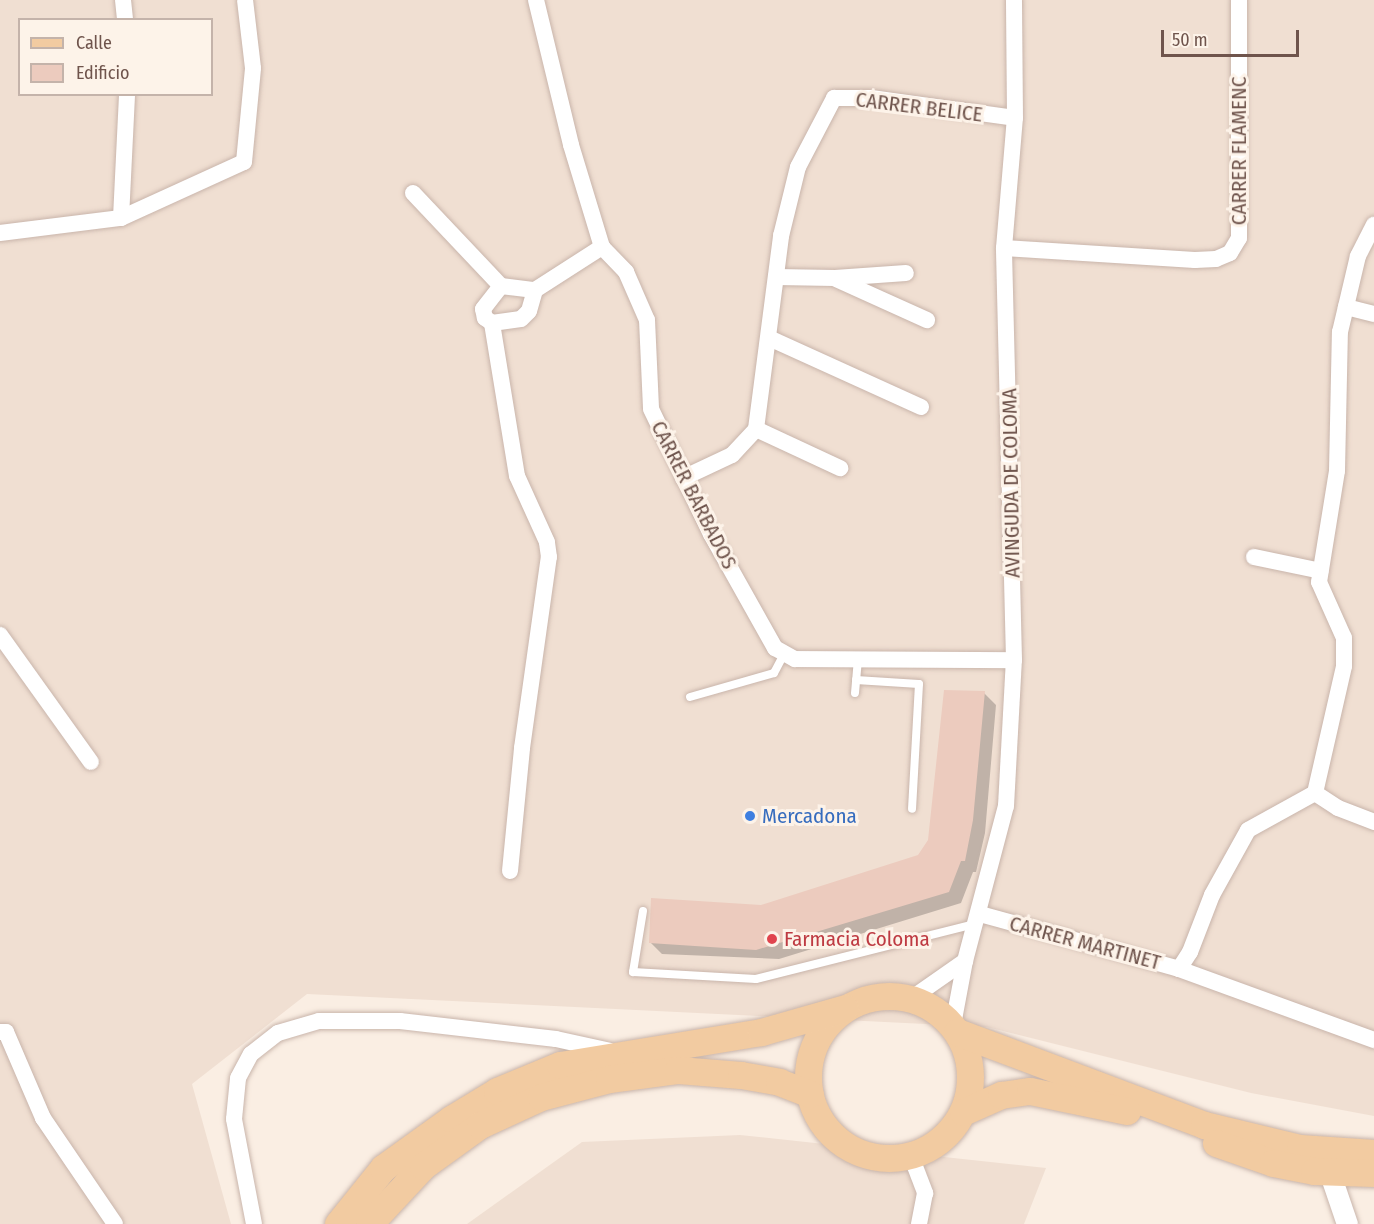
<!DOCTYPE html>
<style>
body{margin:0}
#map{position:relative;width:1374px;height:1224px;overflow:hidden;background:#faeee3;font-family:"Fira Sans Condensed",sans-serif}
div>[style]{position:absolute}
.residential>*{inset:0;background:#f0dfd2}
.shadow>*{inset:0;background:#0003}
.building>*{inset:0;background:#eccbbe}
.roads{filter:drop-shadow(0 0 2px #c9b5ab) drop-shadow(0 0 2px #c9b5ab)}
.service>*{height:8px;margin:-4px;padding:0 4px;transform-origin:4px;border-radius:4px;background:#fff}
.minor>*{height:16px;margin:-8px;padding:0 8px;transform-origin:8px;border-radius:8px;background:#fff}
.tertiary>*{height:21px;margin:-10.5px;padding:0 10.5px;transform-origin:10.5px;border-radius:10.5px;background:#fff}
.primary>*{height:27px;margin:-13.5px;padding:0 13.5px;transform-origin:13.5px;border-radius:13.5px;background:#f2cba1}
.primary>.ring{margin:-13.5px;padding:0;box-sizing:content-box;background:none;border:27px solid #f2cba1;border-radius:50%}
.dots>*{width:16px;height:16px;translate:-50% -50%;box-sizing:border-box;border:3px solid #fdf3e9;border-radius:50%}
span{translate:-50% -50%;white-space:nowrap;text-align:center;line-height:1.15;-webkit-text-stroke:6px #fdf3e9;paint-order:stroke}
.street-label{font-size:21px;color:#6f544c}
.shop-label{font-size:21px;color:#366cbe}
.left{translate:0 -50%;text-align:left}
.health-label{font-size:21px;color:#be3a42}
.legend{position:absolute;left:18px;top:18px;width:195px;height:78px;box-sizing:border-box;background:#fdf3e9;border:2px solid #c4b3aa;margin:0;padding:8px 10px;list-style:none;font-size:18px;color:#6f544c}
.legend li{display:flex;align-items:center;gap:12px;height:30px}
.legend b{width:30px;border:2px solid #c4b3aa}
.scale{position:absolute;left:1161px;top:30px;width:138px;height:27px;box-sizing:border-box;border:3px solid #6f544c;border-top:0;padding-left:8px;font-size:18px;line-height:21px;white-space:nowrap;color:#6f544c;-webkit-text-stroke:4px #fdf3e9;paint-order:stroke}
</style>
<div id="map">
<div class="residential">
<i style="clip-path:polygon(evenodd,0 0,1374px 0,1374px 1116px,1251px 1093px,987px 1027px,307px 994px,192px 1084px,231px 1224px,0 1224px,0 0,20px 20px,212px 20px,212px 94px,20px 94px,20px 20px)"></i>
<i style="clip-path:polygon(740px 1135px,1046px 1168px,1024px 1224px,467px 1224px,582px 1142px)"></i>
</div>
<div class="shadow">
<i style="clip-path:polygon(984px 693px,996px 705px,985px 833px,976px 872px,973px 872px,961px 903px,779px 959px,662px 954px,650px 942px,919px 856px,929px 841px)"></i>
</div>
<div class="building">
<i style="clip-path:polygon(944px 690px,985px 691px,973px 820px,965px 861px,961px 861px,949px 892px,756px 950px,649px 943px,651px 898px,761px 905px,918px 855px,928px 840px)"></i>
</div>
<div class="roads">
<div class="service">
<i style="left:856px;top:680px;width:63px;rotate:3.6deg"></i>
<i style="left:919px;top:684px;width:125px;rotate:93.2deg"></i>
<i style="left:855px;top:693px;width:34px;rotate:-85deg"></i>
<i style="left:690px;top:697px;width:87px;rotate:-15.9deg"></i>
<i style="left:774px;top:673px;width:21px;rotate:-62deg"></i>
<i style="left:643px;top:911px;width:62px;rotate:99.3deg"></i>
<i style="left:633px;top:972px;width:123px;rotate:3.3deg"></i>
<i style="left:756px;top:979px;width:226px;rotate:-14.1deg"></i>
</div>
<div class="minor">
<i style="left:123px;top:0;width:20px;rotate:84deg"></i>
<i style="left:536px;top:0;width:149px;rotate:76.4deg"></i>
<i style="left:571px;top:145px;width:107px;rotate:73.1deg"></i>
<i style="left:413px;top:193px;width:128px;rotate:46.6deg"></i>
<i style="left:121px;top:218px;width:124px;rotate:-87.2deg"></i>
<i style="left:0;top:233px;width:122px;rotate:-7.1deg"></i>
<i style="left:121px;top:218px;width:135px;rotate:-24.5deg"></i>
<i style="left:244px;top:162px;width:94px;rotate:-84.5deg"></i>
<i style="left:253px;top:68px;width:68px;rotate:-96.7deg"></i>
<i style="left:1004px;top:248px;width:191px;rotate:3.6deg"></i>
<i style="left:1195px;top:260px;width:21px;rotate:-3deg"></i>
<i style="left:1216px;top:259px;width:15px;rotate:-23deg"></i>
<i style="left:1230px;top:253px;width:17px;rotate:-59deg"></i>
<i style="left:1239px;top:238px;width:238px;rotate:-90deg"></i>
<i style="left:776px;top:277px;width:59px;rotate:1deg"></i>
<i style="left:835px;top:278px;width:71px;rotate:-4deg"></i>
<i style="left:836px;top:279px;width:100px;rotate:24.3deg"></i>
<i style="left:1346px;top:307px;width:29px;rotate:14deg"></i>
<i style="left:492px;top:323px;width:29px;rotate:-8deg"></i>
<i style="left:521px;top:319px;width:11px;rotate:-45deg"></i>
<i style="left:529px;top:311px;width:22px;rotate:-74deg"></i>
<i style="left:535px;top:290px;width:80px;rotate:-32.7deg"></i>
<i style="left:602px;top:247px;width:35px;rotate:46deg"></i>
<i style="left:626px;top:272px;width:52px;rotate:66.4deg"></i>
<i style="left:647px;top:320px;width:89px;rotate:87.4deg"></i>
<i style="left:651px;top:409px;width:139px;rotate:64.4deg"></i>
<i style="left:711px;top:534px;width:131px;rotate:60.7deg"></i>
<i style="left:775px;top:648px;width:23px;rotate:29deg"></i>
<i style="left:795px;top:659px;width:219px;rotate:0.3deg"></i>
<i style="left:769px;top:338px;width:167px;rotate:24.4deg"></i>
<i style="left:756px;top:429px;width:93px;rotate:24.9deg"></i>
<i style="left:683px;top:478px;width:54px;rotate:-25.1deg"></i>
<i style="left:732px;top:455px;width:35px;rotate:-47deg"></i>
<i style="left:756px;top:429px;width:195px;rotate:-82.6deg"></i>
<i style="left:781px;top:236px;width:71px;rotate:-76.2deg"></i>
<i style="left:798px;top:167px;width:78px;rotate:-62.4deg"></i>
<i style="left:834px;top:98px;width:37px"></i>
<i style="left:871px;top:98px;width:145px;rotate:7.9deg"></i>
<i style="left:1254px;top:557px;width:68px;rotate:11.8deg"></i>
<i style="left:0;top:635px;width:156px;rotate:54.4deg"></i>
<i style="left:1315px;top:793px;width:130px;rotate:-77.1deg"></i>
<i style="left:1344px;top:666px;width:28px;rotate:-90deg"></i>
<i style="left:1344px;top:638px;width:61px;rotate:-114.1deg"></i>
<i style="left:1319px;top:582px;width:112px;rotate:-80.8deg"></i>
<i style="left:1337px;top:471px;width:139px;rotate:-88.8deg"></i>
<i style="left:1340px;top:332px;width:78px;rotate:-76.7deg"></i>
<i style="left:1358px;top:256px;width:35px;rotate:-63deg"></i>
<i style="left:1315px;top:793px;width:27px;rotate:33deg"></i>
<i style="left:1338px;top:808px;width:39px;rotate:21deg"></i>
<i style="left:510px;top:871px;width:124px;rotate:-84.4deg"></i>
<i style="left:522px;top:748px;width:193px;rotate:-82deg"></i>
<i style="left:549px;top:557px;width:15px;rotate:-98deg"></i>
<i style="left:547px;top:542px;width:72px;rotate:-114.4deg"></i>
<i style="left:517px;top:476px;width:155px;rotate:-99.3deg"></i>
<i style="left:492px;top:323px;width:9px;rotate:-144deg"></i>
<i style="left:485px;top:318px;width:9px;rotate:-103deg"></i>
<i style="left:483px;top:309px;width:29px;rotate:-52deg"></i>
<i style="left:501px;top:286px;width:34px;rotate:7deg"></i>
<i style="left:980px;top:914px;width:206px;rotate:15.4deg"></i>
<i style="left:1179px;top:969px;width:20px;rotate:-57deg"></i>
<i style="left:1190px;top:952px;width:61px;rotate:-68.9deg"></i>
<i style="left:1212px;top:895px;width:74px;rotate:-61deg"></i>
<i style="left:1248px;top:830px;width:77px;rotate:-28.9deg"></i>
<i style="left:1179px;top:969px;width:208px;rotate:20deg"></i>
<i style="left:912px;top:998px;width:65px;rotate:-34.9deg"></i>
<i style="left:953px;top:1025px;width:65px;rotate:-79.4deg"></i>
<i style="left:965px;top:961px;width:160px;rotate:-75.2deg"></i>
<i style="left:1006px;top:806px;width:146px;rotate:-86.9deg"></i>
<i style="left:1014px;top:660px;width:412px;rotate:-91.4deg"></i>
<i style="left:1004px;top:248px;width:130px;rotate:-85.2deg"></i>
<i style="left:1015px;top:118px;width:118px;rotate:-90.5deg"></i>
<i style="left:0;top:1032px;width:6px"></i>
<i style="left:6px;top:1032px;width:94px;rotate:66.7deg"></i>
<i style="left:43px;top:1118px;width:128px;rotate:55.8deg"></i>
<i style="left:911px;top:1156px;width:40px;rotate:69deg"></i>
<i style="left:925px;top:1193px;width:32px;rotate:101deg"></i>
<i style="left:254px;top:1224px;width:107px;rotate:-100.8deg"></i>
<i style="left:234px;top:1119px;width:41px;rotate:-84.4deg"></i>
<i style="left:238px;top:1078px;width:27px;rotate:-62deg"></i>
<i style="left:251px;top:1054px;width:34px;rotate:-38deg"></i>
<i style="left:278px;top:1033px;width:43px;rotate:-16.3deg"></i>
<i style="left:319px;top:1021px;width:81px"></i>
<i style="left:400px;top:1021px;width:157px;rotate:6.6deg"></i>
<i style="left:556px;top:1039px;width:55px;rotate:12.5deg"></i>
</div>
<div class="tertiary">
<i style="left:1329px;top:1171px;width:56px;rotate:71.2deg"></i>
</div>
<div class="primary">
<i class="ring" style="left:808px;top:996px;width:135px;height:135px"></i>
<i style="left:957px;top:1032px;width:264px;rotate:20.6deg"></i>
<i style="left:1204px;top:1125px;width:99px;rotate:13.5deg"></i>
<i style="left:1300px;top:1148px;width:74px;rotate:3.9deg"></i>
<i style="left:963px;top:1112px;width:42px;rotate:-24.1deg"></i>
<i style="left:1001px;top:1095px;width:29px;rotate:-8deg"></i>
<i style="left:1030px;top:1091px;width:99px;rotate:11.7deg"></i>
<i style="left:1216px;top:1143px;width:60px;rotate:19.3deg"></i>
<i style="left:1273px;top:1163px;width:42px;rotate:11deg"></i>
<i style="left:1314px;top:1171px;width:60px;rotate:1.9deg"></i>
<i style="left:338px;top:1224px;width:72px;rotate:-51.2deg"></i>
<i style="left:383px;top:1168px;width:84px;rotate:-35.8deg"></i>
<i style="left:451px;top:1119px;width:54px;rotate:-31.3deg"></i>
<i style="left:497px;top:1091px;width:68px;rotate:-22.4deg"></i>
<i style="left:560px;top:1065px;width:204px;rotate:-9.3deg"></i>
<i style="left:761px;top:1032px;width:87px;rotate:-15.9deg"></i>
<i style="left:369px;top:1224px;width:79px;rotate:-47deg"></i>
<i style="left:423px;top:1166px;width:70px;rotate:-35.7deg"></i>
<i style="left:480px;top:1125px;width:67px;rotate:-24.7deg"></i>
<i style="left:541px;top:1097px;width:70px;rotate:-14.8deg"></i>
<i style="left:609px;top:1079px;width:70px;rotate:-7.4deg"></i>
<i style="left:678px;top:1070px;width:63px;rotate:4.5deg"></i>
<i style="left:741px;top:1075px;width:39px;rotate:10deg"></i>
<i style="left:779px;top:1082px;width:33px;rotate:21deg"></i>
</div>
</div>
<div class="dots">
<i style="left:750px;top:816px;background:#3f7fe0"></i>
<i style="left:772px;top:939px;background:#e0444e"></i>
</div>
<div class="street-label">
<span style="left:919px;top:107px;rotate:7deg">CARRER BELICE</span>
<span style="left:1239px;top:151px;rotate:-90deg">CARRER FLAMENC</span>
<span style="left:1011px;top:483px;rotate:-91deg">AVINGUDA DE COLOMA</span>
<span style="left:694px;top:495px;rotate:63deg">CARRER BARBADOS</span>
<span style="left:1085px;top:943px;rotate:15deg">CARRER MARTINET</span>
</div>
<div class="shop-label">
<span class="left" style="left:762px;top:816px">Mercadona</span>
</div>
<div class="health-label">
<span class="left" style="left:784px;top:939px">Farmacia Coloma</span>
</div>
<ul class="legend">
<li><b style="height:8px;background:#f2cba1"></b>Calle</li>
<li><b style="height:16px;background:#eccbbe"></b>Edificio</li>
</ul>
<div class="scale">50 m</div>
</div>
